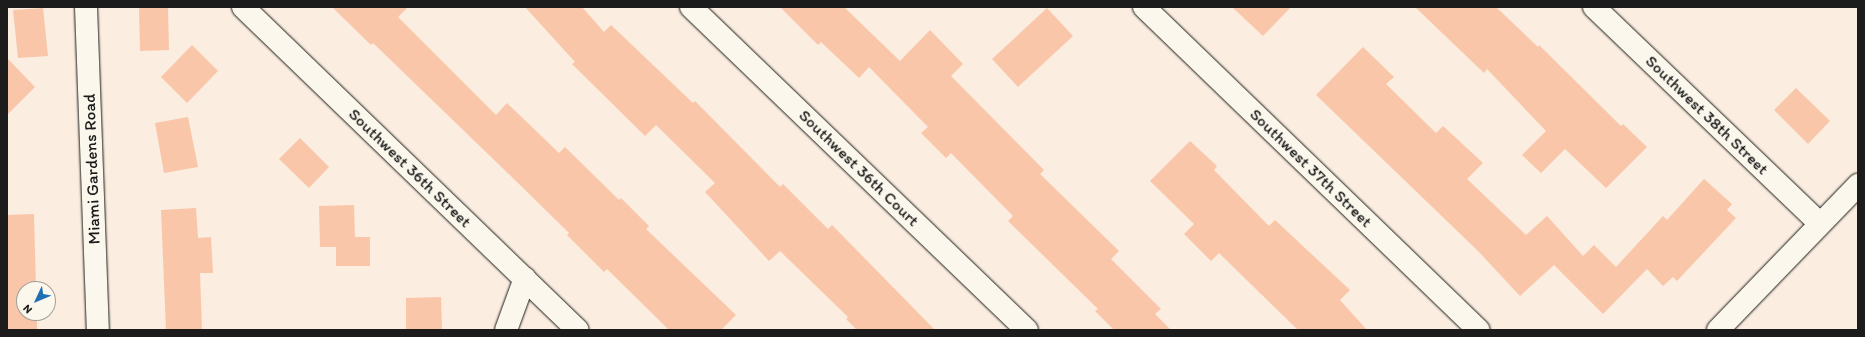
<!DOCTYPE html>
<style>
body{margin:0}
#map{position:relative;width:1865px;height:337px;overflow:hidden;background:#fbeddf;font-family:Itim,sans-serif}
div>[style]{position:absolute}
.building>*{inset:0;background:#f9c6aa}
.roads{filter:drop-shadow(0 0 1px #1c1c1c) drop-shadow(0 0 1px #1c1c1c)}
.street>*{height:22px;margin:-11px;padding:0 11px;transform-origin:11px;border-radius:11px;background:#fbf7ec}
span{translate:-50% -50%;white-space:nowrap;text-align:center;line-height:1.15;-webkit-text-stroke:3.5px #fbf7ec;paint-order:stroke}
.street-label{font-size:17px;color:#1c1c1c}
.frame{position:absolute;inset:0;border:8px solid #1c1c1c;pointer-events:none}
.north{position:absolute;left:16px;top:281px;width:40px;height:40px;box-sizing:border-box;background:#fbf7ec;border:1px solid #a29f99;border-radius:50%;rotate:226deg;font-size:11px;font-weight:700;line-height:16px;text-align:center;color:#1c1c1c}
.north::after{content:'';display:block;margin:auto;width:14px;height:18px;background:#1f6fb2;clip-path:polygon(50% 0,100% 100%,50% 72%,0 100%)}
</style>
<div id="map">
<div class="building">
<i style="clip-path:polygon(332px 7px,408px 7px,398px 17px,496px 115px,507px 103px,559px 153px,565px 147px,619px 200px,621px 198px,649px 226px,646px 229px,736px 315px,721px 330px,669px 330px,607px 269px,604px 272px,567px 235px,569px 233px,518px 183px,373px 43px,371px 45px)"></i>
<i style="clip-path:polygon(525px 7px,582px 7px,604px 32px,611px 25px,693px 103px,695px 101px,780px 187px,783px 184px,828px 229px,832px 225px,935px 330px,857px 330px,846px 319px,848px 317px,780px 251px,769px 261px,705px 192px,715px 183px,656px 125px,645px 136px,572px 64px,575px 62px)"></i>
<i style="clip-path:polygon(780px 7px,844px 7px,900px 61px,930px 30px,963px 64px,951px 76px,1044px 170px,1040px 174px,1119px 251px,1111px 259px,1161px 309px,1155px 314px,1171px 330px,1114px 330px,1095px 311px,1098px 309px,1008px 221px,1013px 216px,951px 153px,946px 158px,921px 133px,928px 127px,869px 67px,859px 78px,821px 42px,818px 45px)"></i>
<i style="clip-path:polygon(1232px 7px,1291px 7px,1263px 36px)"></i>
<i style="clip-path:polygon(1415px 7px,1496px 7px,1538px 47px,1539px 45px,1621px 126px,1623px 124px,1647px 147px,1606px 188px,1565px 149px,1541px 173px,1522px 155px,1546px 131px,1487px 69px,1484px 73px)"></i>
<i style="clip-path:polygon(43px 8px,48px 56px,18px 58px,13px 10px)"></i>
<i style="clip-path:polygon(139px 8px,168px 8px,169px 50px,140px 51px)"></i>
<i style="clip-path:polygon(1047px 8px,1073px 36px,1018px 87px,992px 59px)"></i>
<i style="clip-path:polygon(192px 45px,218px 71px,187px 103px,161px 77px)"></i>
<i style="clip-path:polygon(1363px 47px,1394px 77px,1386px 84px,1436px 133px,1443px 126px,1483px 163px,1467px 179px,1526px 235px,1547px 216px,1583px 256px,1594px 245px,1616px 267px,1663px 216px,1667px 220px,1704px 179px,1732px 204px,1727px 210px,1736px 218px,1677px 281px,1673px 277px,1663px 286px,1647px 269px,1603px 314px,1554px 265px,1520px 296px,1478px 251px,1316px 95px)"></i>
<i style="clip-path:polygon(7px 58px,35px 87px,7px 115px)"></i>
<i style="clip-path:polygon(1796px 88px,1830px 121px,1808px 144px,1774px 110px)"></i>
<i style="clip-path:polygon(188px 117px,198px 167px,164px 173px,155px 123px)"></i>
<i style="clip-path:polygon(300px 138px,329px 167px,309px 188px,279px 159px)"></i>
<i style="clip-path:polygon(1190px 141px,1217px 166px,1214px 170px,1269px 226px,1275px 220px,1350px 290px,1340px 300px,1367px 330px,1298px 330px,1219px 253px,1211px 261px,1184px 234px,1194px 224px,1150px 181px)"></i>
<i style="clip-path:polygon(354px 205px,355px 237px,370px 237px,370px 266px,336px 266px,336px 247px,320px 247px,319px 206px)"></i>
<i style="clip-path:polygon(196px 208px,198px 238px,211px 237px,213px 273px,200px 273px,202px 330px,166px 330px,161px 210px)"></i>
<i style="clip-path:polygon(34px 214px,36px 289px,24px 289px,24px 313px,37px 313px,37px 330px,7px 330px,7px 215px)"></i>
<i style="clip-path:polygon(441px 297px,442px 330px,406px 330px,406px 298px)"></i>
</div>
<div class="roads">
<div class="street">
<i style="left:86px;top:7px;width:323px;rotate:87.9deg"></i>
<i style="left:243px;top:7px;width:465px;rotate:44deg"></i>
<i style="left:691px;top:7px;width:466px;rotate:43.9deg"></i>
<i style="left:1144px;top:7px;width:465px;rotate:44deg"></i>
<i style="left:1594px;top:7px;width:313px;rotate:43.8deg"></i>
<i style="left:506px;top:330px;width:55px;rotate:-69.9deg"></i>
<i style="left:1718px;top:330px;width:202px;rotate:-46deg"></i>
</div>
</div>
<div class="street-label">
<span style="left:1707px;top:115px;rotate:44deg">Southwest 38th Street</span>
<span style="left:410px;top:168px;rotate:44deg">Southwest 36th Street</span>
<span style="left:859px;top:168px;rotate:44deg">Southwest 36th Court</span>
<span style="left:1311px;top:168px;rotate:44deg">Southwest 37th Street</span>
<span style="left:92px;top:169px;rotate:-92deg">Miami Gardens Road</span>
</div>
<div class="frame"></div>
<div class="north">N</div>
</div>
